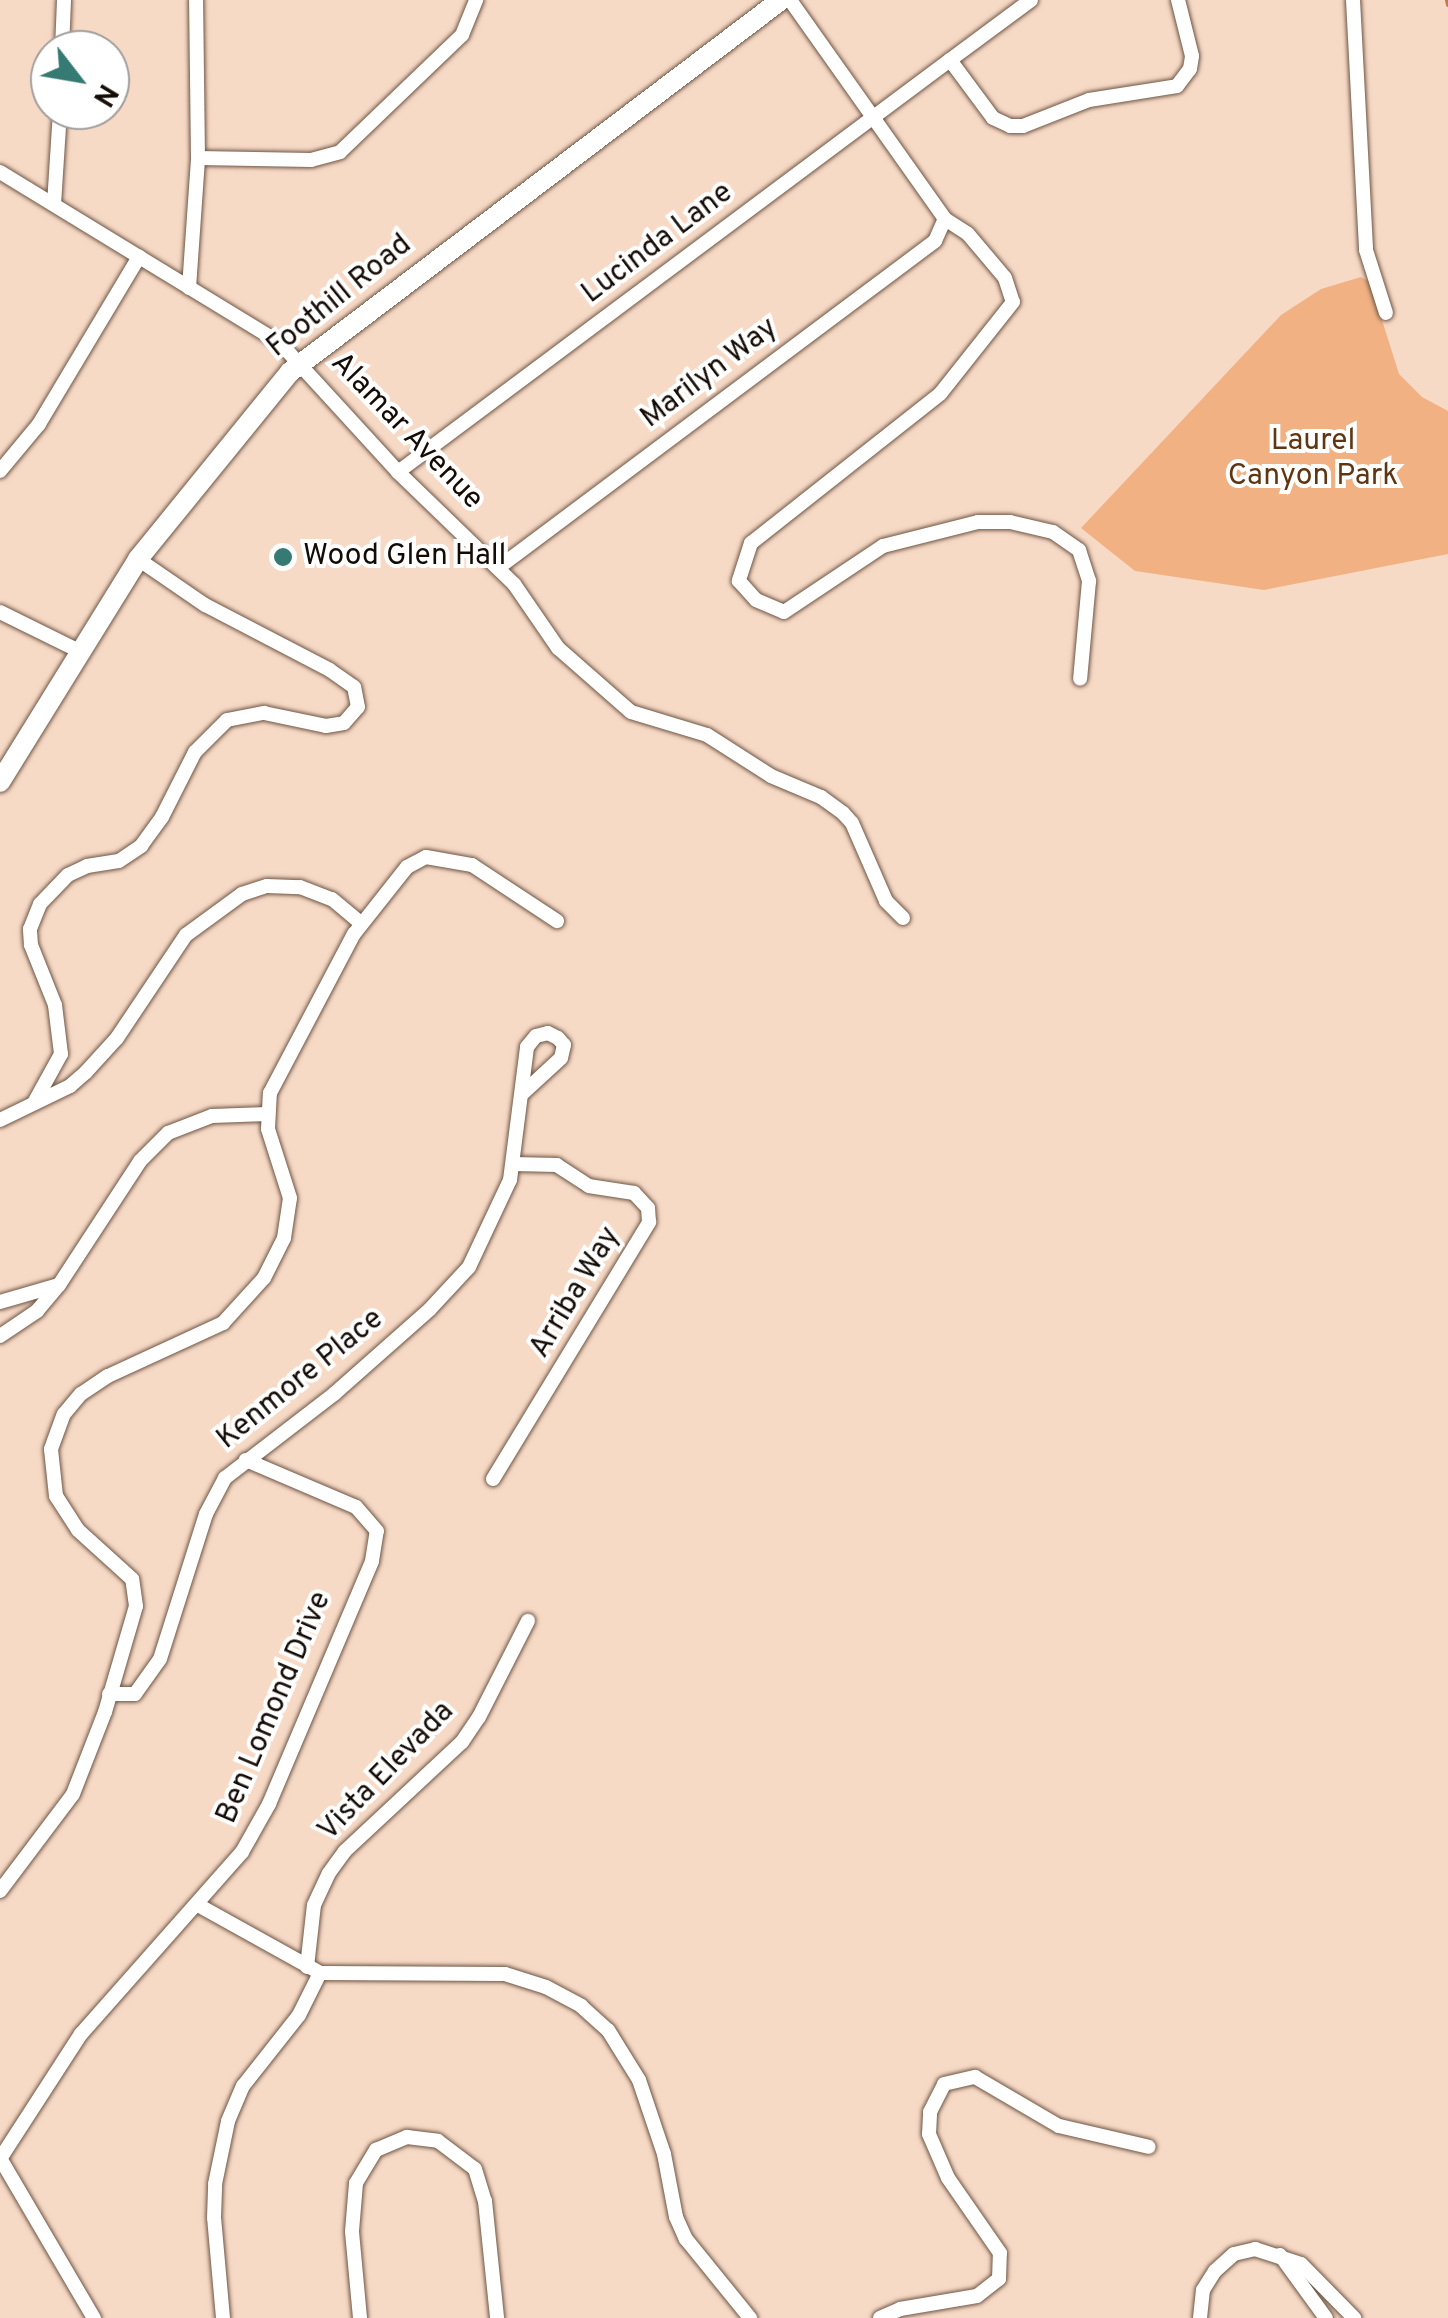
<!DOCTYPE html>
<style>
body{margin:0}
#map{position:relative;width:1448px;height:2318px;overflow:hidden;background:#f7dac6;font-family:Overpass,sans-serif}
div>[style]{position:absolute}
.green>*{inset:0;background:#f1b183}
.stream>*{height:4px;margin:-2px;padding:0 2px;transform-origin:2px;border-radius:2px;background:#bc7c4d}
.roads{filter:drop-shadow(0 0 2px #6e5544) drop-shadow(0 0 2px #6e5544)}
.minor>*{height:14px;margin:-7px;padding:0 7px;transform-origin:7px;border-radius:7px;background:#fff}
.secondary>*{height:20px;margin:-10px;padding:0 10px;transform-origin:10px;border-radius:10px;background:#fff}
.dots>*{width:28px;height:28px;translate:-50% -50%;box-sizing:border-box;border:5px solid #fff;border-radius:50%}
span{translate:-50% -50%;white-space:nowrap;text-align:center;line-height:1.15;-webkit-text-stroke:8px #fff;paint-order:stroke}
.street-label{font-size:30px;color:#140b05}
.park-label{font-size:30px;color:#603510}
.poi-label{font-size:30px;color:#140b05}
.left{translate:0 -50%;text-align:left}
.north{position:absolute;left:30px;top:30px;width:100px;height:100px;box-sizing:border-box;background:#fff;border:2px solid #a19d9b;border-radius:50%;rotate:121deg;font-size:28px;font-weight:700;line-height:40px;text-align:center;color:#140b05}
.north::after{content:'';display:block;margin:auto;width:35px;height:45px;background:#357b73;clip-path:polygon(50% 0,100% 100%,50% 72%,0 100%)}
</style>
<div id="map">
<div class="green">
<i style="clip-path:polygon(1361px 277px,1370px 282px,1399px 374px,1422px 397px,1448px 411px,1448px 554px,1264px 590px,1135px 571px,1081px 528px,1281px 315px,1321px 289px)"></i>
</div>
<div class="stream">
<i style="left:1447px;top:0;width:5px;rotate:79deg"></i>
</div>
<div class="roads">
<div class="minor">
<i style="left:790px;top:0;width:268px;rotate:54.7deg"></i>
<i style="left:945px;top:219px;width:27px;rotate:33deg"></i>
<i style="left:968px;top:234px;width:57px;rotate:49.9deg"></i>
<i style="left:1005px;top:278px;width:25px;rotate:72deg"></i>
<i style="left:1013px;top:302px;width:117px;rotate:128.4deg"></i>
<i style="left:940px;top:394px;width:241px;rotate:141.7deg"></i>
<i style="left:751px;top:543px;width:40px;rotate:108deg"></i>
<i style="left:739px;top:581px;width:25px;rotate:48deg"></i>
<i style="left:756px;top:600px;width:30px;rotate:23deg"></i>
<i style="left:784px;top:612px;width:119px;rotate:-33.7deg"></i>
<i style="left:883px;top:546px;width:98px;rotate:-14.2deg"></i>
<i style="left:978px;top:522px;width:32px"></i>
<i style="left:1010px;top:522px;width:44px;rotate:13.1deg"></i>
<i style="left:1053px;top:532px;width:32px;rotate:35deg"></i>
<i style="left:1079px;top:550px;width:33px;rotate:72deg"></i>
<i style="left:1089px;top:581px;width:98px;rotate:95.2deg"></i>
<i style="left:1031px;top:0;width:101px;rotate:143.5deg"></i>
<i style="left:950px;top:60px;width:72px;rotate:53.4deg"></i>
<i style="left:993px;top:118px;width:19px;rotate:25deg"></i>
<i style="left:1010px;top:126px;width:13px"></i>
<i style="left:1023px;top:126px;width:71px;rotate:-21.5deg"></i>
<i style="left:1089px;top:100px;width:89px;rotate:-9deg"></i>
<i style="left:1177px;top:86px;width:21px;rotate:-53deg"></i>
<i style="left:1190px;top:69px;width:13px;rotate:-81deg"></i>
<i style="left:1192px;top:56px;width:58px;rotate:-104deg"></i>
<i style="left:1353px;top:0;width:250px;rotate:87deg"></i>
<i style="left:1366px;top:250px;width:66px;rotate:72.4deg"></i>
<i style="left:62px;top:50px;width:50px;rotate:-87.7deg"></i>
<i style="left:198px;top:158px;width:113px;rotate:1deg"></i>
<i style="left:311px;top:160px;width:30px;rotate:-15deg"></i>
<i style="left:340px;top:152px;width:169px;rotate:-43.8deg"></i>
<i style="left:462px;top:35px;width:38px;rotate:-68deg"></i>
<i style="left:0;top:172px;width:328px;rotate:31.4deg"></i>
<i style="left:280px;top:343px;width:175px;rotate:47.5deg"></i>
<i style="left:398px;top:472px;width:161px;rotate:44deg"></i>
<i style="left:514px;top:584px;width:78px;rotate:55.5deg"></i>
<i style="left:558px;top:648px;width:97px;rotate:41.2deg"></i>
<i style="left:631px;top:712px;width:79px;rotate:16.8deg"></i>
<i style="left:707px;top:735px;width:76px;rotate:32.6deg"></i>
<i style="left:771px;top:776px;width:54px;rotate:22.8deg"></i>
<i style="left:821px;top:797px;width:27px;rotate:36deg"></i>
<i style="left:843px;top:813px;width:13px;rotate:48deg"></i>
<i style="left:852px;top:823px;width:85px;rotate:66.4deg"></i>
<i style="left:886px;top:901px;width:24px;rotate:45deg"></i>
<i style="left:54px;top:204px;width:94px;rotate:-86.3deg"></i>
<i style="left:189px;top:288px;width:130px;rotate:-86deg"></i>
<i style="left:198px;top:158px;width:158px;rotate:-90.7deg"></i>
<i style="left:0;top:471px;width:61px;rotate:-50.3deg"></i>
<i style="left:39px;top:424px;width:195px;rotate:-59.1deg"></i>
<i style="left:398px;top:472px;width:689px;rotate:-36.74deg"></i>
<i style="left:498px;top:568px;width:546px;rotate:-36.81deg"></i>
<i style="left:935px;top:241px;width:24px;rotate:-66deg"></i>
<i style="left:0;top:612px;width:88px;rotate:26.3deg"></i>
<i style="left:34px;top:1103px;width:56px;rotate:-61.1deg"></i>
<i style="left:61px;top:1054px;width:49px;rotate:-97deg"></i>
<i style="left:55px;top:1005px;width:65px;rotate:-111.8deg"></i>
<i style="left:31px;top:945px;width:16px;rotate:-94deg"></i>
<i style="left:30px;top:929px;width:27px;rotate:-68deg"></i>
<i style="left:40px;top:904px;width:40px;rotate:-46deg"></i>
<i style="left:68px;top:875px;width:21px;rotate:-25deg"></i>
<i style="left:87px;top:866px;width:32px;rotate:-9deg"></i>
<i style="left:119px;top:861px;width:27px;rotate:-34deg"></i>
<i style="left:141px;top:846px;width:36px;rotate:-54deg"></i>
<i style="left:162px;top:817px;width:73px;rotate:-63.1deg"></i>
<i style="left:195px;top:752px;width:45px;rotate:-45deg"></i>
<i style="left:227px;top:720px;width:38px;rotate:-11deg"></i>
<i style="left:264px;top:713px;width:63px;rotate:11.8deg"></i>
<i style="left:326px;top:726px;width:18px;rotate:-9deg"></i>
<i style="left:344px;top:723px;width:21px;rotate:-49deg"></i>
<i style="left:358px;top:707px;width:20px;rotate:-101deg"></i>
<i style="left:354px;top:687px;width:29px;rotate:-145deg"></i>
<i style="left:330px;top:670px;width:141px;rotate:-152.5deg"></i>
<i style="left:205px;top:605px;width:81px;rotate:-145.5deg"></i>
<i style="left:0;top:1120px;width:78px;rotate:-25.9deg"></i>
<i style="left:70px;top:1086px;width:21px;rotate:-41deg"></i>
<i style="left:86px;top:1072px;width:46px;rotate:-47.6deg"></i>
<i style="left:117px;top:1038px;width:124px;rotate:-56.2deg"></i>
<i style="left:186px;top:935px;width:69px;rotate:-36.2deg"></i>
<i style="left:242px;top:894px;width:26px;rotate:-18deg"></i>
<i style="left:267px;top:886px;width:33px;rotate:2deg"></i>
<i style="left:300px;top:887px;width:34px;rotate:21deg"></i>
<i style="left:332px;top:899px;width:38px;rotate:40deg"></i>
<i style="left:0;top:1302px;width:61px;rotate:-16.1deg"></i>
<i style="left:59px;top:1285px;width:148px;rotate:-56.8deg"></i>
<i style="left:140px;top:1161px;width:40px;rotate:-45deg"></i>
<i style="left:168px;top:1133px;width:47px;rotate:-21.1deg"></i>
<i style="left:212px;top:1116px;width:55px;rotate:-2.1deg"></i>
<i style="left:0;top:1336px;width:45px;rotate:-34deg"></i>
<i style="left:37px;top:1311px;width:34px;rotate:-50deg"></i>
<i style="left:493px;top:1479px;width:301px;rotate:-58.7deg"></i>
<i style="left:649px;top:1222px;width:14px;rotate:-94deg"></i>
<i style="left:648px;top:1208px;width:21px;rotate:-133deg"></i>
<i style="left:634px;top:1193px;width:46px;rotate:-171.2deg"></i>
<i style="left:589px;top:1186px;width:38px;rotate:-147deg"></i>
<i style="left:557px;top:1165px;width:44px;rotate:-178.7deg"></i>
<i style="left:109px;top:1694px;width:26px"></i>
<i style="left:135px;top:1694px;width:43px;rotate:-54.5deg"></i>
<i style="left:160px;top:1659px;width:152px;rotate:-72.4deg"></i>
<i style="left:206px;top:1514px;width:41px;rotate:-62.2deg"></i>
<i style="left:225px;top:1478px;width:138px;rotate:-37.6deg"></i>
<i style="left:334px;top:1394px;width:128px;rotate:-41.5deg"></i>
<i style="left:430px;top:1309px;width:57px;rotate:-47.1deg"></i>
<i style="left:469px;top:1267px;width:96px;rotate:-64.8deg"></i>
<i style="left:510px;top:1180px;width:134px;rotate:-82.7deg"></i>
<i style="left:527px;top:1047px;width:14px;rotate:-51deg"></i>
<i style="left:536px;top:1036px;width:12px;rotate:-14deg"></i>
<i style="left:548px;top:1033px;width:11px;rotate:27deg"></i>
<i style="left:558px;top:1038px;width:9px;rotate:49deg"></i>
<i style="left:564px;top:1045px;width:13px;rotate:103deg"></i>
<i style="left:561px;top:1058px;width:53px;rotate:137.3deg"></i>
<i style="left:0;top:1891px;width:121px;rotate:-53deg"></i>
<i style="left:73px;top:1794px;width:88px;rotate:-68.7deg"></i>
<i style="left:105px;top:1712px;width:110px;rotate:-73.7deg"></i>
<i style="left:136px;top:1606px;width:27px;rotate:-98deg"></i>
<i style="left:132px;top:1579px;width:73px;rotate:-137.8deg"></i>
<i style="left:78px;top:1530px;width:40px;rotate:-122.9deg"></i>
<i style="left:56px;top:1496px;width:47px;rotate:-96.1deg"></i>
<i style="left:51px;top:1449px;width:37px;rotate:-70deg"></i>
<i style="left:64px;top:1414px;width:26px;rotate:-50deg"></i>
<i style="left:81px;top:1394px;width:32px;rotate:-34deg"></i>
<i style="left:108px;top:1376px;width:127px;rotate:-24.7deg"></i>
<i style="left:223px;top:1323px;width:61px;rotate:-47.7deg"></i>
<i style="left:264px;top:1278px;width:45px;rotate:-63.4deg"></i>
<i style="left:284px;top:1238px;width:40px;rotate:-81.5deg"></i>
<i style="left:290px;top:1198px;width:72px;rotate:-107.7deg"></i>
<i style="left:268px;top:1129px;width:36px;rotate:-87deg"></i>
<i style="left:270px;top:1093px;width:180px;rotate:-62.2deg"></i>
<i style="left:354px;top:934px;width:85px;rotate:-51.7deg"></i>
<i style="left:407px;top:867px;width:21px;rotate:-28deg"></i>
<i style="left:426px;top:857px;width:47px;rotate:9.9deg"></i>
<i style="left:472px;top:865px;width:102px;rotate:33.4deg"></i>
<i style="left:198px;top:1905px;width:140px;rotate:29.1deg"></i>
<i style="left:320px;top:1973px;width:185px;rotate:0.3deg"></i>
<i style="left:505px;top:1974px;width:43px;rotate:17.6deg"></i>
<i style="left:546px;top:1987px;width:40px;rotate:28deg"></i>
<i style="left:581px;top:2006px;width:36px;rotate:42deg"></i>
<i style="left:608px;top:2030px;width:59px;rotate:58.2deg"></i>
<i style="left:639px;top:2080px;width:78px;rotate:71.3deg"></i>
<i style="left:664px;top:2154px;width:64px;rotate:79.2deg"></i>
<i style="left:676px;top:2217px;width:24px;rotate:66deg"></i>
<i style="left:686px;top:2239px;width:102px;rotate:51deg"></i>
<i style="left:307px;top:1967px;width:62px;rotate:-83.6deg"></i>
<i style="left:314px;top:1905px;width:35px;rotate:-65deg"></i>
<i style="left:329px;top:1873px;width:27px;rotate:-54deg"></i>
<i style="left:345px;top:1851px;width:160px;rotate:-43deg"></i>
<i style="left:462px;top:1742px;width:30px;rotate:-56deg"></i>
<i style="left:479px;top:1717px;width:108px;rotate:-63deg"></i>
<i style="left:0;top:2158px;width:186px;rotate:59.6deg"></i>
<i style="left:0;top:2159px;width:149px;rotate:-57.1deg"></i>
<i style="left:81px;top:2034px;width:243px;rotate:-48.5deg"></i>
<i style="left:242px;top:1852px;width:55px;rotate:-60.6deg"></i>
<i style="left:269px;top:1804px;width:264px;rotate:-67deg"></i>
<i style="left:372px;top:1561px;width:30px;rotate:-81deg"></i>
<i style="left:377px;top:1531px;width:32px;rotate:-131deg"></i>
<i style="left:356px;top:1507px;width:120px;rotate:-156.9deg"></i>
<i style="left:1280px;top:2255px;width:78px;rotate:53.9deg"></i>
<i style="left:223px;top:2318px;width:100px;rotate:-95.1deg"></i>
<i style="left:214px;top:2218px;width:34px;rotate:-88deg"></i>
<i style="left:215px;top:2184px;width:64px;rotate:-78.3deg"></i>
<i style="left:228px;top:2121px;width:38px;rotate:-67deg"></i>
<i style="left:243px;top:2086px;width:90px;rotate:-51.7deg"></i>
<i style="left:299px;top:2015px;width:47px;rotate:-63.4deg"></i>
<i style="left:360px;top:2318px;width:87px;rotate:-95.3deg"></i>
<i style="left:352px;top:2231px;width:48px;rotate:-85.2deg"></i>
<i style="left:356px;top:2183px;width:39px;rotate:-59deg"></i>
<i style="left:376px;top:2150px;width:34px;rotate:-23deg"></i>
<i style="left:407px;top:2137px;width:31px;rotate:7deg"></i>
<i style="left:438px;top:2141px;width:46px;rotate:37.1deg"></i>
<i style="left:475px;top:2169px;width:34px;rotate:73deg"></i>
<i style="left:485px;top:2201px;width:118px;rotate:84.1deg"></i>
<i style="left:880px;top:2318px;width:22px;rotate:-24deg"></i>
<i style="left:900px;top:2309px;width:78px;rotate:-9.6deg"></i>
<i style="left:977px;top:2296px;width:28px;rotate:-38deg"></i>
<i style="left:999px;top:2279px;width:26px;rotate:-88deg"></i>
<i style="left:1000px;top:2253px;width:91px;rotate:-124.7deg"></i>
<i style="left:948px;top:2178px;width:48px;rotate:-113.4deg"></i>
<i style="left:929px;top:2134px;width:22px;rotate:-87deg"></i>
<i style="left:930px;top:2112px;width:31px;rotate:-63deg"></i>
<i style="left:944px;top:2084px;width:32px;rotate:-13deg"></i>
<i style="left:975px;top:2077px;width:97px;rotate:30.3deg"></i>
<i style="left:1059px;top:2126px;width:92px;rotate:13.1deg"></i>
<i style="left:1200px;top:2318px;width:28px;rotate:-84deg"></i>
<i style="left:1203px;top:2290px;width:22px;rotate:-58deg"></i>
<i style="left:1215px;top:2271px;width:25px;rotate:-42deg"></i>
<i style="left:1234px;top:2254px;width:22px;rotate:-13deg"></i>
<i style="left:1255px;top:2249px;width:48px;rotate:18.1deg"></i>
<i style="left:1301px;top:2264px;width:76px;rotate:45.5deg"></i>
</div>
<div class="secondary">
<i style="left:0;top:782px;width:262px;rotate:-58.2deg"></i>
<i style="left:138px;top:559px;width:241px;rotate:-50.9deg"></i>
<i style="left:290px;top:372px;width:616px;rotate:-37.15deg"></i>
</div>
</div>
<div class="dots">
<i style="left:283px;top:557px;background:#357b73"></i>
</div>
<div class="street-label">
<span style="left:658px;top:244px;rotate:-37deg">Lucinda Lane</span>
<span style="left:340px;top:297px;rotate:-39deg">Foothill Road</span>
<span style="left:710px;top:374px;rotate:-37deg">Marilyn Way</span>
<span style="left:406px;top:432px;rotate:46deg">Alamar Avenue</span>
<span style="left:576px;top:1293px;rotate:-59deg">Arriba Way</span>
<span style="left:301px;top:1380px;rotate:-39deg">Kenmore Place</span>
<span style="left:275px;top:1708px;rotate:-67deg">Ben Lomond Drive</span>
<span style="left:387px;top:1772px;rotate:-46deg">Vista Elevada</span>
</div>
<div class="park-label">
<span style="left:1313px;top:459px">Laurel<br>Canyon Park</span>
</div>
<div class="poi-label">
<span class="left" style="left:303px;top:557px">Wood Glen Hall</span>
</div>
<div class="north">N</div>
</div>
